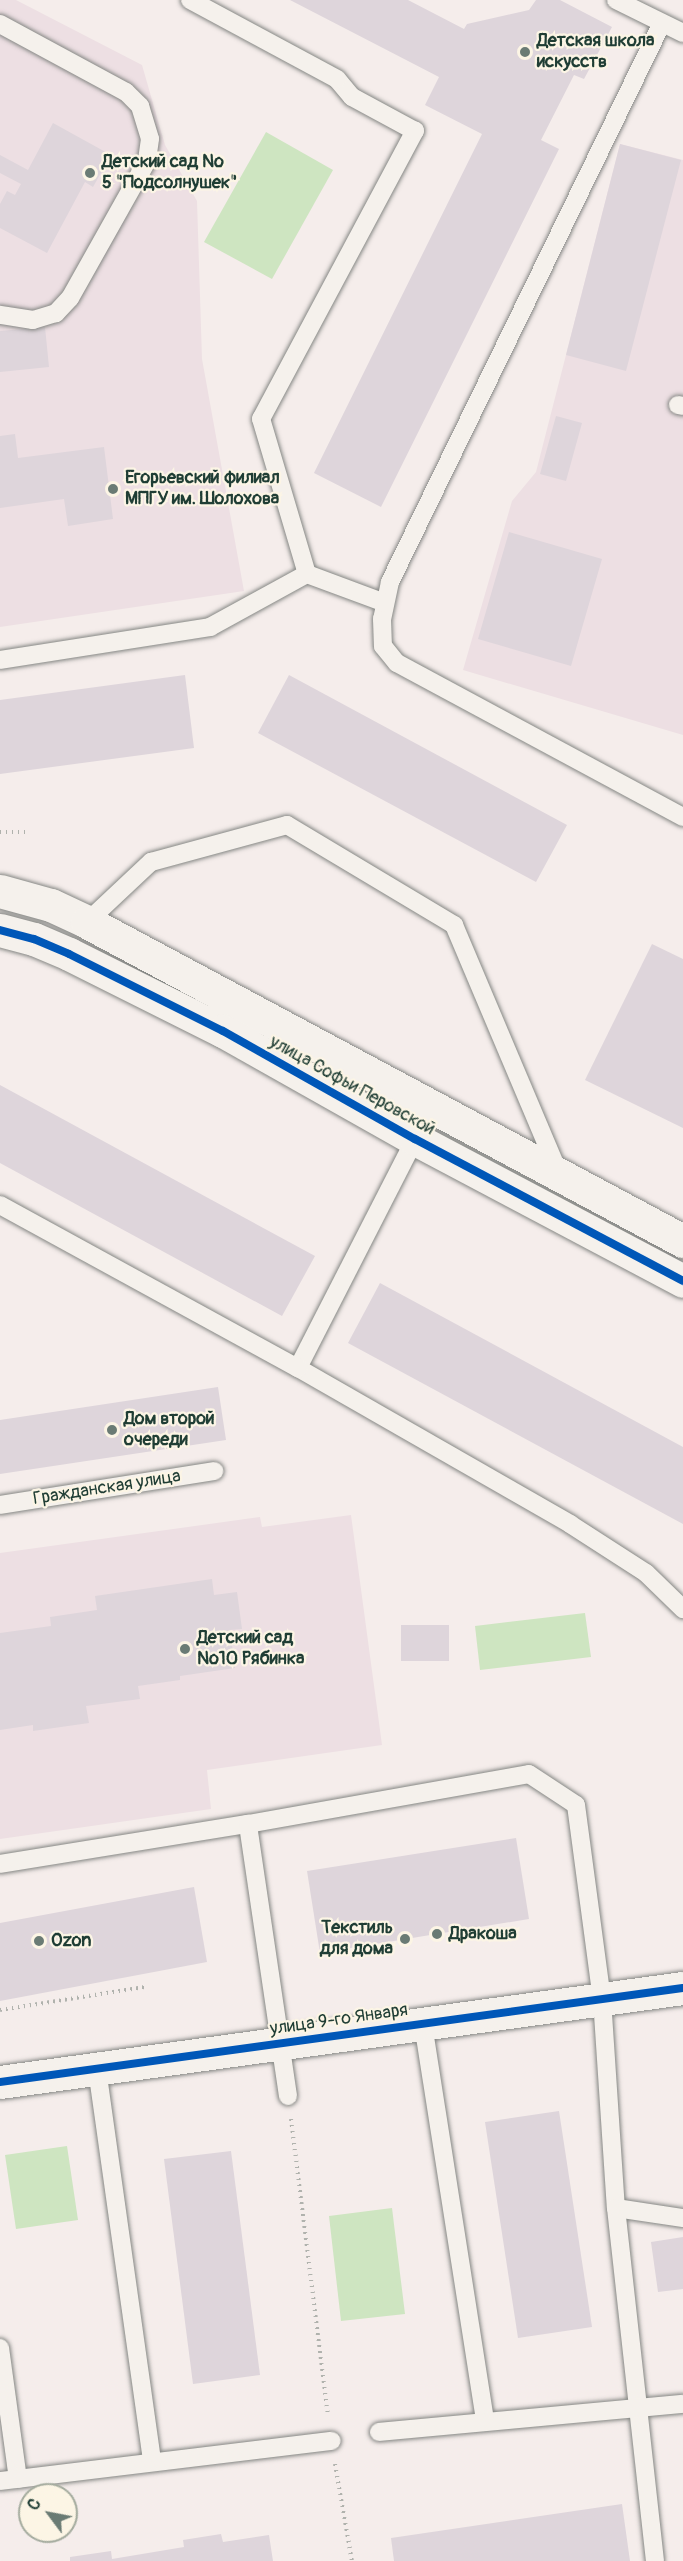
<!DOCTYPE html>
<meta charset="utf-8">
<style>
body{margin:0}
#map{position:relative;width:683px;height:2561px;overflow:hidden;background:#f5edeb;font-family:Pangolin,sans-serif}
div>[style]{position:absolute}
.built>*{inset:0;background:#eddfe3}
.green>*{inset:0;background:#cee5c1}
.building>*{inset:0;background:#ded5db}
.path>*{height:4px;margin-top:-2px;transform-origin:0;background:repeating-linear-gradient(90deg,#b0b2ad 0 1.5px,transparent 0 6px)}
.roads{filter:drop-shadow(0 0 2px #858784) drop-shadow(0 0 2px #858784)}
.lane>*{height:18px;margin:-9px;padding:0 9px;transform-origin:9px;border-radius:9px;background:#f5f1ec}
.street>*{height:33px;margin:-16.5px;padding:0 16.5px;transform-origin:16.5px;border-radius:16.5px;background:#f5f1ec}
.secondary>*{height:33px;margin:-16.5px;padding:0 16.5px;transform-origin:16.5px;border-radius:16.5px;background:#f5f1ec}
.cycleway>*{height:8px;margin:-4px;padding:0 4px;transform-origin:4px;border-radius:4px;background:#0057b8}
.dots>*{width:16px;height:16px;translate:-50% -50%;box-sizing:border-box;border:3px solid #fcf5e5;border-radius:50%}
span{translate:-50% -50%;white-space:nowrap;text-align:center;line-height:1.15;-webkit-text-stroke:4.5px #fcf5e5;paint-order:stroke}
.poi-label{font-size:18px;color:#1f3d34;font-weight:700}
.left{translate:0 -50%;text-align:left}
.right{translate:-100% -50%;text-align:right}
.street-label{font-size:18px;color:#1f3d34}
.north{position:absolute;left:18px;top:2483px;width:60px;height:60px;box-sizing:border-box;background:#fcf5e5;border:2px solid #a4ab9e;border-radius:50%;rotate:302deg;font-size:16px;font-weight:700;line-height:24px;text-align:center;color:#1f3d34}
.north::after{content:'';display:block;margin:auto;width:21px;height:27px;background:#6a7b74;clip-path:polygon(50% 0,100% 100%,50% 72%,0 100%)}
</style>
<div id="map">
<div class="built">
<i style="clip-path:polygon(0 0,16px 0,142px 65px,165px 145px,197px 201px,202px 359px,244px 591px,0 627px)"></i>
<i style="clip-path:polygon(620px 144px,683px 160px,683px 735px,463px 670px,512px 501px,536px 472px)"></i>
<i style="clip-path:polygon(351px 1515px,382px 1745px,207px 1770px,211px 1809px,0 1839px,0 1553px,260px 1517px,262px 1527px)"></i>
</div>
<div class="green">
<i style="clip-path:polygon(266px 132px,333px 170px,272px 279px,204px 242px)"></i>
<i style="clip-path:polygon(585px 1613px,591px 1657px,480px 1670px,475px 1626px)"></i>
<i style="clip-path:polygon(67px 2146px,78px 2220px,16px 2229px,5px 2155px)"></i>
<i style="clip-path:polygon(392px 2208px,405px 2314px,341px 2321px,329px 2216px)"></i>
</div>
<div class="building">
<i style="clip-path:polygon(290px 0,408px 0,464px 29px,467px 24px,529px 10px,536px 0,560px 0,612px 27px,584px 79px,574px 75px,541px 140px,559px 149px,381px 507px,314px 473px,482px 134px,425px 105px,439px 77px)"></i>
<i style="clip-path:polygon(53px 123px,111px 155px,93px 187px,85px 182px,47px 253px,0 228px,0 204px,7px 191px,15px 195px,21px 184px,0 173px,0 155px,28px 170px)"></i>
<i style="clip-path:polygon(620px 144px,681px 160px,626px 371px,566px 355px)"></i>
<i style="clip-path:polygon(45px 327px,49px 367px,0 372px,0 331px)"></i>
<i style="clip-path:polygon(556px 416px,582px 423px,566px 481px,540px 474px)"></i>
<i style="clip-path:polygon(15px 434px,18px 458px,104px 447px,113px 519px,68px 526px,64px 499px,0 508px,0 436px)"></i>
<i style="clip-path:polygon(509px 532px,602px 559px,571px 666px,478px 639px)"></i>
<i style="clip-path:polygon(185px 675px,194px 748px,0 774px,0 700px)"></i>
<i style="clip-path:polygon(289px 675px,567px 825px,536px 882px,258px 733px)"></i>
<i style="clip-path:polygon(652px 944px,683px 959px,683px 1128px,585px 1080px)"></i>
<i style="clip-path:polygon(0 1085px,315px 1256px,282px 1316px,0 1163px)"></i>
<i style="clip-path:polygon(380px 1283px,683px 1447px,683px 1524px,348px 1343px)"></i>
<i style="clip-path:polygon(218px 1387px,226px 1440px,0 1474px,0 1420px)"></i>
<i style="clip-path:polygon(212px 1579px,214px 1595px,237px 1592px,242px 1629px,230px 1630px,235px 1668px,180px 1676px,180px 1680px,138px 1686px,140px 1699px,86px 1706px,89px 1723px,33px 1731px,33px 1725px,0 1730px,0 1633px,51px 1626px,50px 1617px,97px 1610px,95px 1596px)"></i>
<i style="clip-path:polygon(401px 1625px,449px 1625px,449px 1661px,401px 1661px)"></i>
<i style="clip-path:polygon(516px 1838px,529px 1919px,320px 1953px,307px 1871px)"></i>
<i style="clip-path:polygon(194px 1887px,207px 1962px,0 2001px,0 1923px)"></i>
<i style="clip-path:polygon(559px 2111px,592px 2327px,518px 2338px,485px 2122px)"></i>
<i style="clip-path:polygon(231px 2151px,260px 2375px,193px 2384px,164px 2159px)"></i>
<i style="clip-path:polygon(683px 2237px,683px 2289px,658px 2292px,651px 2242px)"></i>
<i style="clip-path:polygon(622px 2504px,630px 2561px,394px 2561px,391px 2538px)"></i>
<i style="clip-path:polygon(221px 2534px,223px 2542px,269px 2535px,273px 2561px,70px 2561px,70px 2557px,111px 2551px,112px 2559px,184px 2547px,183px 2540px)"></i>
</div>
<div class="path">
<i style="left:0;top:832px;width:30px"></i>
<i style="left:0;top:2010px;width:148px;rotate:-9deg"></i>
<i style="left:291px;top:2119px;width:298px;rotate:82.9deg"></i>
<i style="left:335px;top:2464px;width:98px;rotate:80.1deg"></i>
</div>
<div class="roads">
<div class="lane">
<i style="left:616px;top:0;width:75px;rotate:26.2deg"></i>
<i style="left:662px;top:23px;width:622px;rotate:115.95deg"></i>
<i style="left:390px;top:582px;width:38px;rotate:102deg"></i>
<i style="left:382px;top:619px;width:27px;rotate:88deg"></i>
<i style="left:383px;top:646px;width:22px;rotate:51deg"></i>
<i style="left:397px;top:663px;width:325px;rotate:28.3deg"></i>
<i style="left:0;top:24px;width:143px;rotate:28.4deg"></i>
<i style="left:126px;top:92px;width:20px;rotate:45deg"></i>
<i style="left:140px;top:106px;width:34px;rotate:73deg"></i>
<i style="left:150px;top:139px;width:22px;rotate:98deg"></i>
<i style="left:147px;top:161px;width:157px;rotate:119.3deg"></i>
<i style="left:70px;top:298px;width:21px;rotate:133deg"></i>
<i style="left:56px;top:313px;width:24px;rotate:163deg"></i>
<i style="left:33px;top:320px;width:33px;rotate:-171deg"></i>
<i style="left:678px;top:405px;width:5px;rotate:11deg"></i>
<i style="left:307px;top:574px;width:83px;rotate:20.4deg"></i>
<i style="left:0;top:660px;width:213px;rotate:-8.9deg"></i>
<i style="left:210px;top:627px;width:111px;rotate:-28.7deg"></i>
<i style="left:307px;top:574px;width:162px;rotate:-106.5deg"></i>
<i style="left:261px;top:419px;width:327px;rotate:-61.9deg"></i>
<i style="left:415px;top:131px;width:72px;rotate:-151.6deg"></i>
<i style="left:352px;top:97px;width:23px;rotate:-130deg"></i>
<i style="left:337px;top:79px;width:167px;rotate:-151.7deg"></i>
<i style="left:87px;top:922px;width:88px;rotate:-43.2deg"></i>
<i style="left:151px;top:862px;width:141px;rotate:-15.2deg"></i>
<i style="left:287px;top:825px;width:195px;rotate:30.9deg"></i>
<i style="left:454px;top:925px;width:269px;rotate:67.1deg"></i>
<i style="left:415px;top:1139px;width:257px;rotate:117.1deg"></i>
<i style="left:298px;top:1368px;width:314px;rotate:29.8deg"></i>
<i style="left:570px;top:1524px;width:90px;rotate:32.8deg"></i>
<i style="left:646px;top:1573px;width:52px;rotate:44.2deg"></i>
<i style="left:0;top:1205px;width:340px;rotate:28.7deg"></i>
<i style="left:0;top:1505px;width:217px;rotate:-9deg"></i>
<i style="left:0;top:1864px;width:251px;rotate:-9.2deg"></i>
<i style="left:423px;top:2024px;width:401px;rotate:81.1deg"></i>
<i style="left:97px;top:2069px;width:396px;rotate:82deg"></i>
<i style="left:288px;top:2096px;width:275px;rotate:-98.4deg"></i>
<i style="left:248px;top:1824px;width:285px;rotate:-10.1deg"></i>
<i style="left:529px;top:1774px;width:56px;rotate:33.4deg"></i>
<i style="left:576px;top:1805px;width:196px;rotate:82.4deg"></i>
<i style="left:602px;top:1999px;width:209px;rotate:86.2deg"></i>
<i style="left:616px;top:2208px;width:355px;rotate:83.7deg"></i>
<i style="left:616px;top:2208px;width:68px;rotate:8.5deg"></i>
<i style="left:0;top:2348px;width:132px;rotate:82.2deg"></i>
<i style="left:379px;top:2432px;width:305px;rotate:-5.3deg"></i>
<i style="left:0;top:2481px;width:334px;rotate:-6.9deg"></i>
</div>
<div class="street">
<i style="left:0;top:2082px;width:689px;rotate:-7.84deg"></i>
</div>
<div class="secondary">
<i style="left:0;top:891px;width:53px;rotate:15.4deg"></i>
<i style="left:51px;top:905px;width:40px;rotate:25deg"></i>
<i style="left:87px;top:922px;width:676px;rotate:28.16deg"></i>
<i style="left:0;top:930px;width:35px;rotate:15deg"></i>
<i style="left:34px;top:939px;width:38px;rotate:23deg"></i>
<i style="left:69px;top:954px;width:172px;rotate:26.6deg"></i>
<i style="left:223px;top:1031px;width:220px;rotate:29.4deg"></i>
<i style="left:415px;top:1139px;width:303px;rotate:27.9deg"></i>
</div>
</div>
<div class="cycleway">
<i style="left:0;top:930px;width:35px;rotate:15deg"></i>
<i style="left:34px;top:939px;width:38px;rotate:23deg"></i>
<i style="left:69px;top:954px;width:172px;rotate:26.6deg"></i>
<i style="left:223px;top:1031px;width:220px;rotate:29.4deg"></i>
<i style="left:415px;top:1139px;width:303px;rotate:27.9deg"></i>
<i style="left:0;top:2082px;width:689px;rotate:-7.84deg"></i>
</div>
<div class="dots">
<i style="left:525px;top:52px;background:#6a7b74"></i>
<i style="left:90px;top:173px;background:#6a7b74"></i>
<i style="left:113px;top:489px;background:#6a7b74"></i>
<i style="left:112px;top:1430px;background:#6a7b74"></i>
<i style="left:185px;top:1649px;background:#6a7b74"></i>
<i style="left:437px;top:1934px;background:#6a7b74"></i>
<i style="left:405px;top:1939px;background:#6a7b74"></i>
<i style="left:39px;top:1941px;background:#6a7b74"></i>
</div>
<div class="poi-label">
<span class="left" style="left:537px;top:52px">Детская школа<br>искусств</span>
<span class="left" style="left:102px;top:173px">Детский сад №<br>5 "Подсолнушек"</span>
<span class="left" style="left:125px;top:489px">Егорьевский филиал<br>МПГУ им. Шолохова</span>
<span class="left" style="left:124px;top:1430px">Дом второй<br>очереди</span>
<span class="left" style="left:197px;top:1649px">Детский сад<br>№10 Рябинка</span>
<span class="right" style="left:393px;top:1939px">Текстиль<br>для дома</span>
<span class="left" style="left:449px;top:1934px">Дракоша</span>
<span class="left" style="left:51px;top:1941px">Ozon</span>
</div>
<div class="street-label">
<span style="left:352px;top:1086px;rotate:29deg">улица Софьи Перовской</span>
<span style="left:107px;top:1488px;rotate:-9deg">Гражданская улица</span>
<span style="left:339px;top:2020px;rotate:-8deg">улица 9-го Января</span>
</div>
<div class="north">С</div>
</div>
